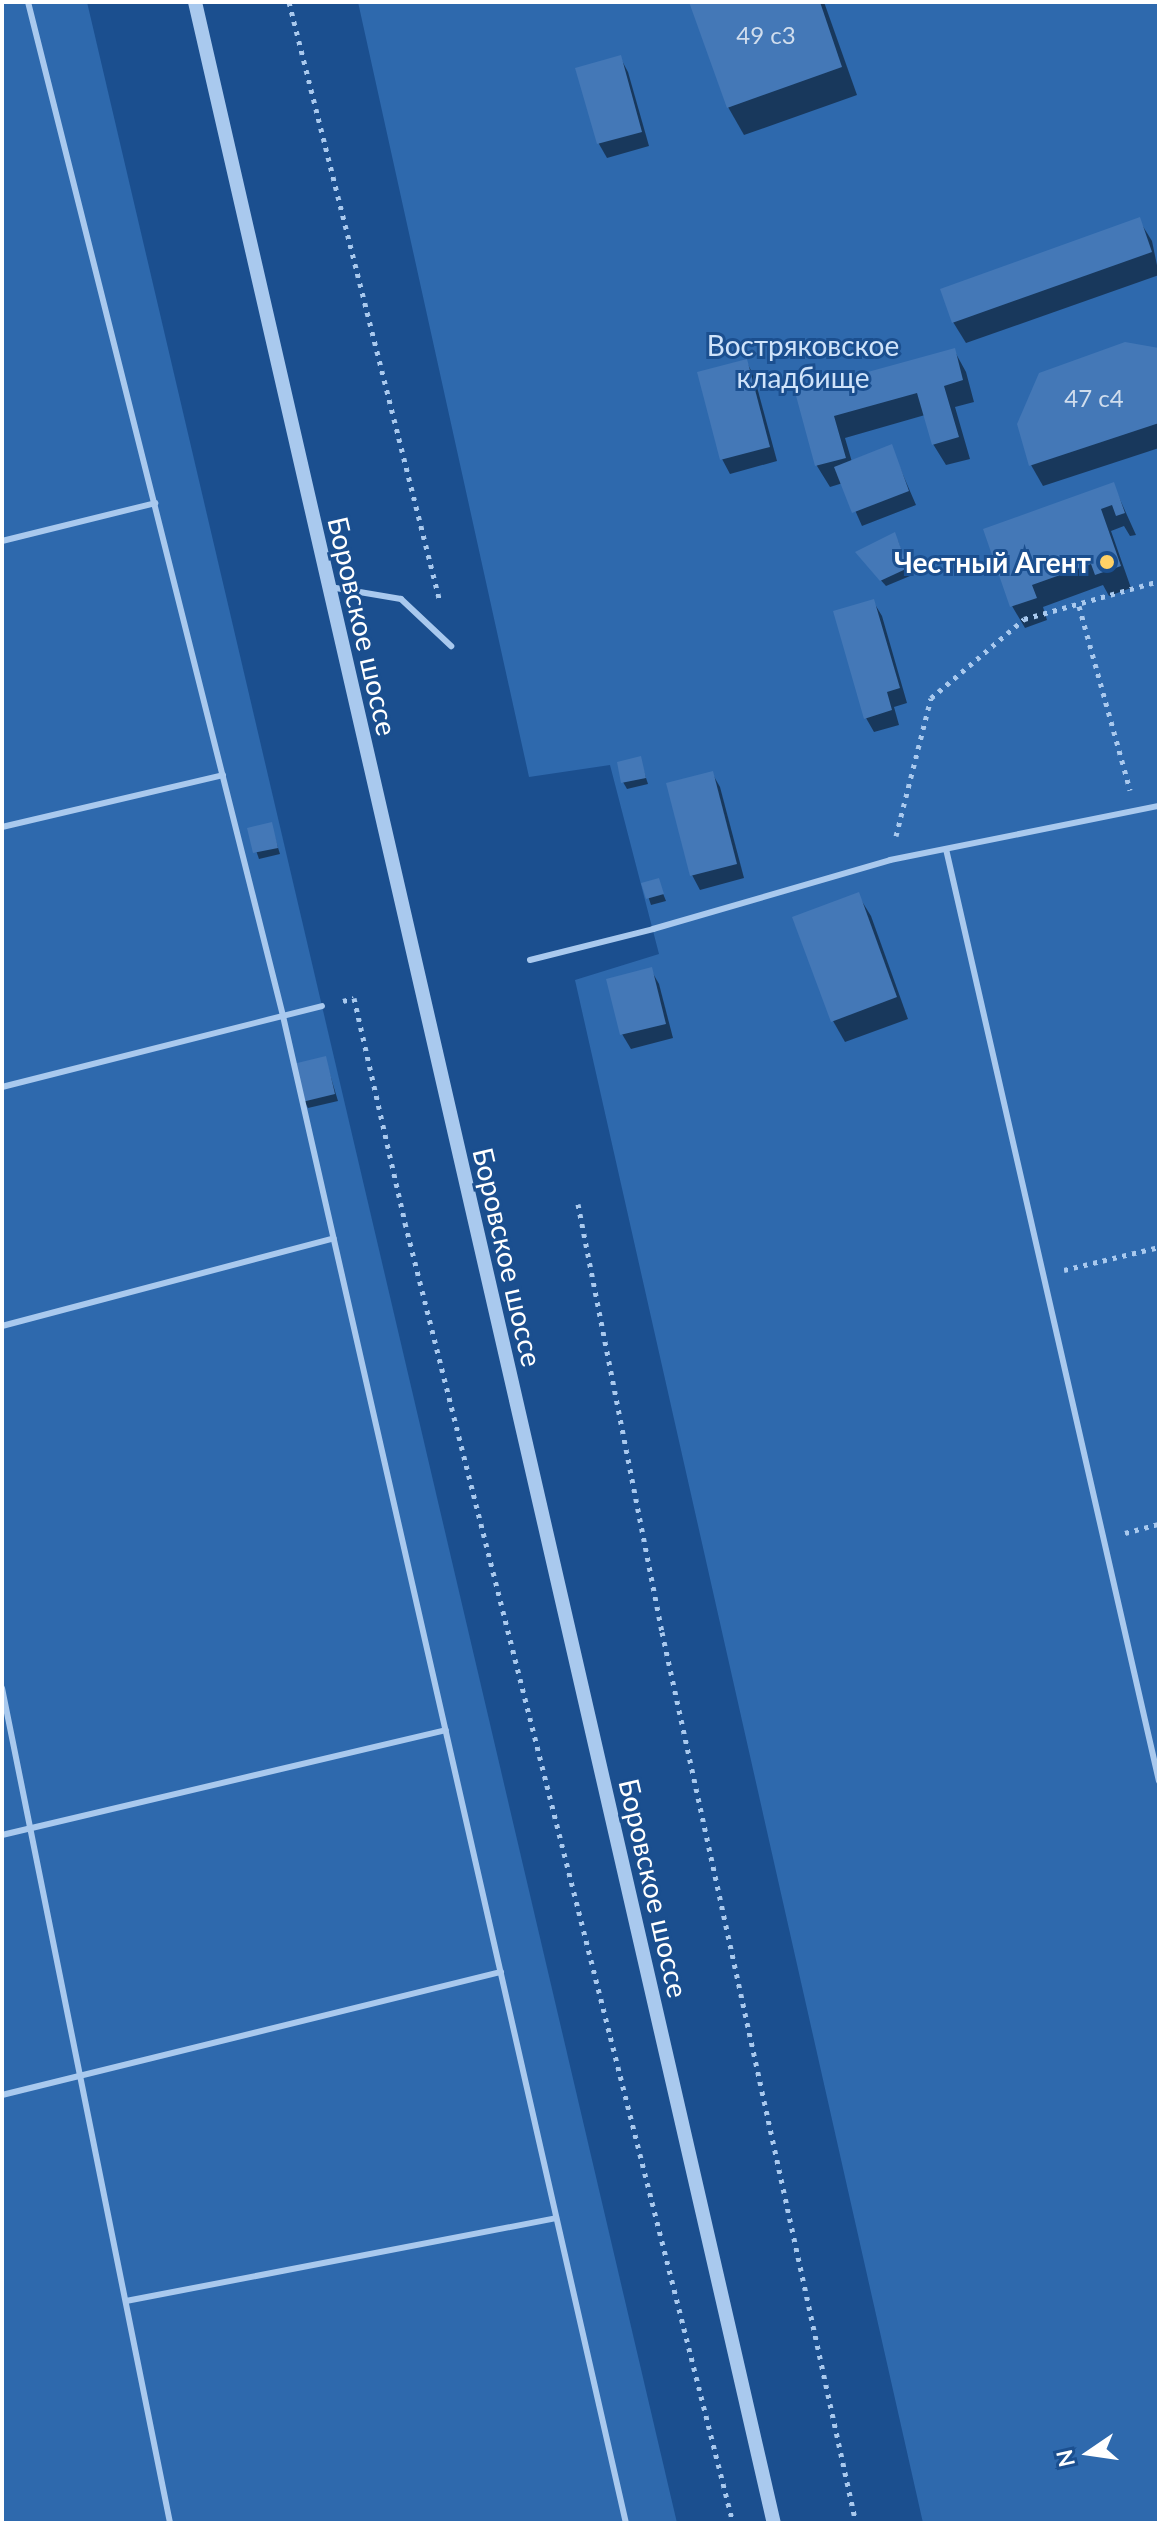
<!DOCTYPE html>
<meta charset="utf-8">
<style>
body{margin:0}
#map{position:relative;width:1161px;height:2525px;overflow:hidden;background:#1b4f8f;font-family:Lato,sans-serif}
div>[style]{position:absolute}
.green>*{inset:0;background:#2e69ad}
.shadow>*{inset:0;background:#0007}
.building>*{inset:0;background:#4478b7}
.path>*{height:5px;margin-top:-2.5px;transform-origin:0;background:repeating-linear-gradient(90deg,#a9c9ee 0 4px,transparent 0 10px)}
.service>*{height:6px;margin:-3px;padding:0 3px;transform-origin:3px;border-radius:3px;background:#a9c9ee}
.tertiary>*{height:14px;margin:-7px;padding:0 7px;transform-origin:7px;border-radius:7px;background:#a9c9ee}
.dots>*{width:22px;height:22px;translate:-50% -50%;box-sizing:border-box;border:4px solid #1b4f8f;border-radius:50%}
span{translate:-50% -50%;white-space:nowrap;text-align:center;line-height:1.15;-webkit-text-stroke:6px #1b4f8f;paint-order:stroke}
.number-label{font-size:24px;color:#d0dded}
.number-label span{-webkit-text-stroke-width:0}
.park-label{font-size:28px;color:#cfe3fa}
.poi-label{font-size:28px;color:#fff;font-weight:700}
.right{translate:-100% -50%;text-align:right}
.street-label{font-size:28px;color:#fff}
.frame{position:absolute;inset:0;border:4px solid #fff;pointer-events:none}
.north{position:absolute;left:1049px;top:2413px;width:80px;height:80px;-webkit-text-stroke:6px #1b4f8f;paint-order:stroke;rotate:257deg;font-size:22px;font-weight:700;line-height:32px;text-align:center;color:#fff}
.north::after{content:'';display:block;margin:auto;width:28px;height:36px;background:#fff;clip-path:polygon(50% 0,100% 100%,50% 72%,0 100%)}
</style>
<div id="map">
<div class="green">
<i style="clip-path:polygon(2px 2px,87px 2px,677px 2523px,2px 2523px)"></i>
<i style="clip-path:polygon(358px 2px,1159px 2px,1159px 2523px,923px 2523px,575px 980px,659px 954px,610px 765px,529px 777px)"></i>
</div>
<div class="shadow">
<i style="clip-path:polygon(691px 2px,824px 2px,857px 95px,744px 135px,728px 107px)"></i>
<i style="clip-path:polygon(620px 57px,628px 72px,649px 146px,607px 158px,599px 144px,578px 69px)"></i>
<i style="clip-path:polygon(1139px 220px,1152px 241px,1159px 275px,966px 343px,953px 322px)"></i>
<i style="clip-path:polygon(954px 350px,966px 372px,974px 402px,955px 407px,970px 459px,946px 465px,933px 444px,925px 415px,845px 438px,852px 462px,891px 447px,916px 505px,862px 526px,843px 483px,830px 487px,817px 466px,797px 393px)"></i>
<i style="clip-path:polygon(1159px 350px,1159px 448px,1043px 486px,1031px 465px)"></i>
<i style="clip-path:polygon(746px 361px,754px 376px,777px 461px,730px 474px,722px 459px)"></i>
<i style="clip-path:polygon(1113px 484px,1136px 535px,1130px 536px,1124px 526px,1111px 531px,1131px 588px,1109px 596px,1103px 585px,1043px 607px,1047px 620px,1025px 628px,1012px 606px)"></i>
<i style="clip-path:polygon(898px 541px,910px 576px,886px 586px,862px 559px)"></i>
<i style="clip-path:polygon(873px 601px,882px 616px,907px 703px,894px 707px,899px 725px,874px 732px,866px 718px)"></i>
<i style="clip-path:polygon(640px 759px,648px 784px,627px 789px,623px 782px)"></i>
<i style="clip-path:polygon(712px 773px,720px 787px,744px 878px,700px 890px,692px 875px)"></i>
<i style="clip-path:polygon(271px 825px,280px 854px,259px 859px,249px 830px)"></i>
<i style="clip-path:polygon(658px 881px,666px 901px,651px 905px,644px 884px)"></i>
<i style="clip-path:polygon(858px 895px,871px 916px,908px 1019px,845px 1042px,833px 1021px)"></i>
<i style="clip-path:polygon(651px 970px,659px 984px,673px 1038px,631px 1049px,622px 1034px)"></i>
<i style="clip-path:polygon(325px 1058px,338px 1101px,308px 1108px,304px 1101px)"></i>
</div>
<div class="building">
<i style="clip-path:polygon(689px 2px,820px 2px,842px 67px,727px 108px)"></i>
<i style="clip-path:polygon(621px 55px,642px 132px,597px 144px,575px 68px)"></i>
<i style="clip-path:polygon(1140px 217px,1152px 252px,952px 323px,940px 289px)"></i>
<i style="clip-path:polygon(1125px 342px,1159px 348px,1159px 423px,1029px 466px,1017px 424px,1039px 373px)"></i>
<i style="clip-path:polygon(955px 348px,963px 380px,944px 386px,959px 437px,932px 445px,917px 393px,834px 416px,846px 458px,815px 466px,795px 392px)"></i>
<i style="clip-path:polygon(747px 359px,770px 447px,720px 460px,697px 372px)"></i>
<i style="clip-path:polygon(892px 444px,909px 491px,852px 513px,834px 467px)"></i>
<i style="clip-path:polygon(1114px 482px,1125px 513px,1116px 516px,1112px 505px,1101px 509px,1121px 566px,1095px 575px,1091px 564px,1032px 585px,1037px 598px,1010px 607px,983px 529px)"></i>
<i style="clip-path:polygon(895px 532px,908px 568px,880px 581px,855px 552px)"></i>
<i style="clip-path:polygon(874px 599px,900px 688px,887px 692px,892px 710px,864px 719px,833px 611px)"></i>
<i style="clip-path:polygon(641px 756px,646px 778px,621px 783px,617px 762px)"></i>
<i style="clip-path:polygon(713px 771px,737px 864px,690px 876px,666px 783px)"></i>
<i style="clip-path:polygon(272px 822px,278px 848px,253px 853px,247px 828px)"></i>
<i style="clip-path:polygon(659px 878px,664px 894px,646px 899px,641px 883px)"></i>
<i style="clip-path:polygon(859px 892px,897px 997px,831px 1022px,792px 917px)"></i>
<i style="clip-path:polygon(652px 967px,666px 1024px,620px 1035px,606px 979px)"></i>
<i style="clip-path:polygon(326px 1056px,335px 1094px,302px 1102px,293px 1064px)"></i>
</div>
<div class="path">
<i style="left:289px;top:2px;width:619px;rotate:75.87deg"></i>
<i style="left:1079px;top:606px;width:191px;rotate:74.5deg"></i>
<i style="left:896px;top:836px;width:142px;rotate:-75.8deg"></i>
<i style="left:931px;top:698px;width:122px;rotate:-40.3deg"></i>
<i style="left:1024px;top:619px;width:140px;rotate:-15.7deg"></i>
<i style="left:343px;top:1001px;width:11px;rotate:-15deg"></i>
<i style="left:354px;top:998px;width:231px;rotate:77.2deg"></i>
<i style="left:405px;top:1223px;width:1341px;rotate:75.84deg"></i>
<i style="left:578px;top:1204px;width:436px;rotate:78.9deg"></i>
<i style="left:662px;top:1632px;width:912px;rotate:77.72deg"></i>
<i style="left:1064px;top:1270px;width:98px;rotate:-13.6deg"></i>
<i style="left:1125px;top:1533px;width:35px;rotate:-15deg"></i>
</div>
<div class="service">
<i style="left:28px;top:2px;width:1046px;rotate:75.88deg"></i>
<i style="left:283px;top:1016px;width:1546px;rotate:77.18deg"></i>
<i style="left:2px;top:541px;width:158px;rotate:-13.9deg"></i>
<i style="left:330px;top:587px;width:72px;rotate:9.6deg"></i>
<i style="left:401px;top:599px;width:69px;rotate:43.2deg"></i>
<i style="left:2px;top:827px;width:227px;rotate:-13.2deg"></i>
<i style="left:946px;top:849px;width:956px;rotate:77.13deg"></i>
<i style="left:530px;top:960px;width:127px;rotate:-14.1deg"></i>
<i style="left:653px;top:929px;width:247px;rotate:-16.2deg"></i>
<i style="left:890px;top:860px;width:274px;rotate:-11.4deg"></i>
<i style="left:2px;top:1087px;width:330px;rotate:-14.2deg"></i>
<i style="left:2px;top:1326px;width:343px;rotate:-14.8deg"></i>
<i style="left:2px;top:1688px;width:852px;rotate:78.62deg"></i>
<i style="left:2px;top:1835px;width:456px;rotate:-13.3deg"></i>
<i style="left:2px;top:2095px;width:514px;rotate:-13.85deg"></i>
<i style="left:126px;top:2301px;width:438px;rotate:-10.9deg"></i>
</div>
<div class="tertiary">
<i style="left:195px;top:2px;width:2587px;rotate:77.07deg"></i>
</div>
<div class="dots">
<i style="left:1107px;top:562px;background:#ffd166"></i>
</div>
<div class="number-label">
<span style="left:766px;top:35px">49 с3</span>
<span style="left:1094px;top:398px">47 с4</span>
</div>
<div class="park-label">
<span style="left:803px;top:361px">Востряковское<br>кладбище</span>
</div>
<div class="poi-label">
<span class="right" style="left:1091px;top:562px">Честный Агент</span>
</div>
<div class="street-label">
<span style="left:363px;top:626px;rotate:77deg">Боровское шоссе</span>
<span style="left:508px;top:1257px;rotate:77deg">Боровское шоссе</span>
<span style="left:654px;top:1888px;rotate:77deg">Боровское шоссе</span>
</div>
<div class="frame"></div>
<div class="north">N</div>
</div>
